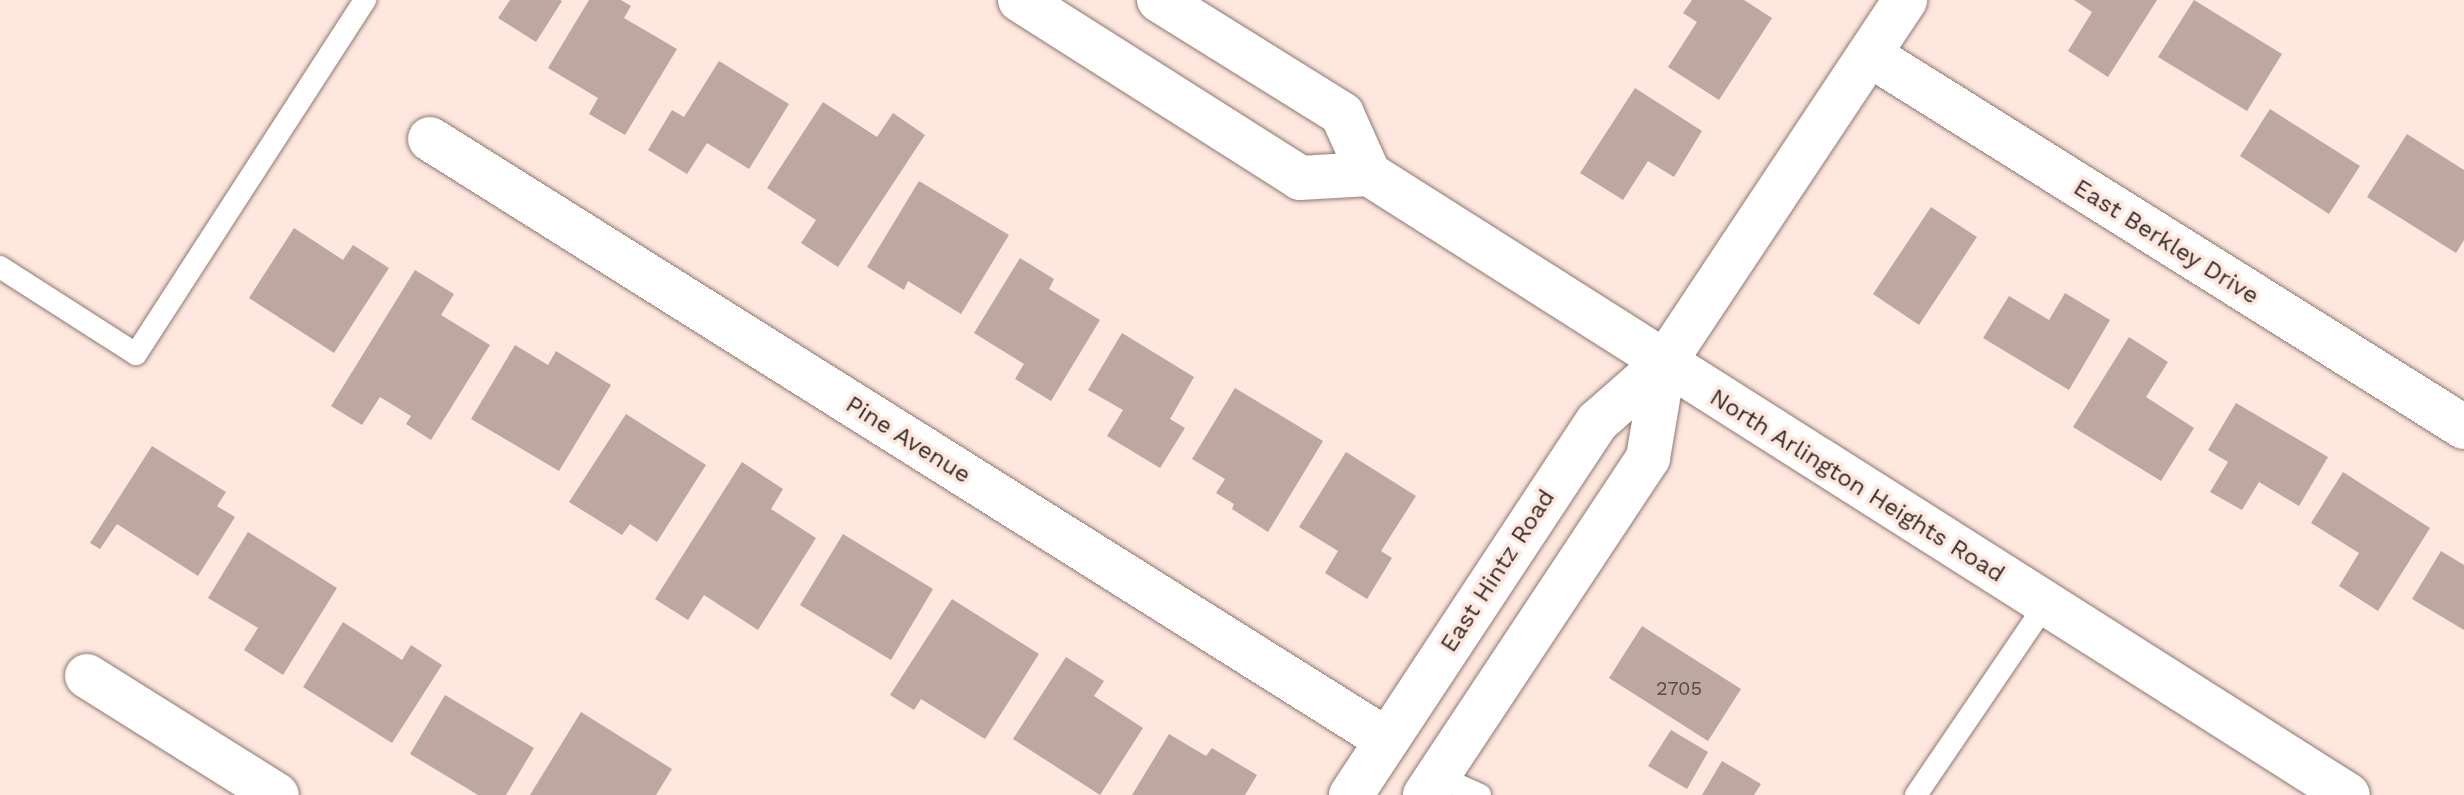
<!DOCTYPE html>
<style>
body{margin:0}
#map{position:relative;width:2464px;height:795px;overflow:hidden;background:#fee7de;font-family:"Work Sans",sans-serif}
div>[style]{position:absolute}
.building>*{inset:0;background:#bda7a0}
.roads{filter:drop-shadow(0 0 2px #8d7971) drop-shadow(0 0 2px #8d7971)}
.lane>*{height:22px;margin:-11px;padding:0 11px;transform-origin:11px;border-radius:11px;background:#fff}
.street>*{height:44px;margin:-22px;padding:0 22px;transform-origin:22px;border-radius:22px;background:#fff}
.secondary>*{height:44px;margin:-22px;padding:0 22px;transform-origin:22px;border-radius:22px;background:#fff}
span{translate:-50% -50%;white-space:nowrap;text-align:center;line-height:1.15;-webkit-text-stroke:7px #fee7de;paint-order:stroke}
.number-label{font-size:20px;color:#584c48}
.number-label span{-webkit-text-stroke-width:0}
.street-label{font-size:24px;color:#362e2a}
</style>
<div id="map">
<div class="building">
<i style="clip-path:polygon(510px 0,560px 0,562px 1px,536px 42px,498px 18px)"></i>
<i style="clip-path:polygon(589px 0,621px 0,631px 6px,624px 18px,677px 49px,625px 135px,589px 114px,598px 98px,548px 68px)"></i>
<i style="clip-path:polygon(1692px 0,1744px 0,1772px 18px,1719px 100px,1668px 67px,1697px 22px,1683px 13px)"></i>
<i style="clip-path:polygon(2074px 0,2157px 0,2108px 77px,2068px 51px,2092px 12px)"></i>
<i style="clip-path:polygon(2194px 0,2282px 54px,2247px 111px,2158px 57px)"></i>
<i style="clip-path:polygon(719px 61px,789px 104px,749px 169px,707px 143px,687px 174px,648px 150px,672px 110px,684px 117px)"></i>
<i style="clip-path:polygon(1635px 88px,1702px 131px,1674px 177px,1648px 161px,1623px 200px,1580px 173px)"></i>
<i style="clip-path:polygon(823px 102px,877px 137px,893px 113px,925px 135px,838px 267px,801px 243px,816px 220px,767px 188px)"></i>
<i style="clip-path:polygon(2270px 109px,2360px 166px,2329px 214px,2240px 156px)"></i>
<i style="clip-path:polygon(2407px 134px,2464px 170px,2464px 240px,2456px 253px,2367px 197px)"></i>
<i style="clip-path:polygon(919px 181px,1009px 235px,961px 314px,908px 281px,904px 290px,867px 267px)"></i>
<i style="clip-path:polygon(1931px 207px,1977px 237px,1919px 325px,1873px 294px)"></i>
<i style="clip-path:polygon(294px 228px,343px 260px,353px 245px,389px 268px,334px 353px,249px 298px)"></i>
<i style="clip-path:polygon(1020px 258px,1054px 279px,1049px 289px,1100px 320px,1051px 401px,1015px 379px,1024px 364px,974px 333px)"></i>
<i style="clip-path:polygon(415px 270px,454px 294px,441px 315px,490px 345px,431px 440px,406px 424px,411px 416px,380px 397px,362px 425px,331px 406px)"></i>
<i style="clip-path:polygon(2065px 293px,2110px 320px,2069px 390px,1983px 338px,2009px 296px,2049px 320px)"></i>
<i style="clip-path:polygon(1122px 333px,1194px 377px,1170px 419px,1185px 428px,1160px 468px,1107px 436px,1123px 410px,1088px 390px)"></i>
<i style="clip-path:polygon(2129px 337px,2168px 362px,2146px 397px,2194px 428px,2161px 481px,2073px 427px)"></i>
<i style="clip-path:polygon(515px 345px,548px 365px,556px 351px,611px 385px,559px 471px,471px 419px)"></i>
<i style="clip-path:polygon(1235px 388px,1323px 441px,1268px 532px,1232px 509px,1234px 504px,1216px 493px,1225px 479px,1192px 459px)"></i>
<i style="clip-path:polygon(2236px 403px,2328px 457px,2299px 506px,2259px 482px,2242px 510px,2210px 492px,2228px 462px,2208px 450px)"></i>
<i style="clip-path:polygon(626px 414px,706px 465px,657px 542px,630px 524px,622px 535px,569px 502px)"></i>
<i style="clip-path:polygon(152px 446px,226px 492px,217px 506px,235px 517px,198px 576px,117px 524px,100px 549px,90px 543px)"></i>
<i style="clip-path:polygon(1346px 452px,1416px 496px,1381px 551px,1392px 558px,1367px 599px,1325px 573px,1338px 551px,1299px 527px)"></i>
<i style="clip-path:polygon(742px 462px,783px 489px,771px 509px,816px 538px,758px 630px,704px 595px,688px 620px,655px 599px)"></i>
<i style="clip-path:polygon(2343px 472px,2430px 528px,2378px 611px,2339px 586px,2359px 553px,2311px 523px)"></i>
<i style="clip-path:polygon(248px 532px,337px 588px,283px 675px,244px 650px,258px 628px,208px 598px)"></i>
<i style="clip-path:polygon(843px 534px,933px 589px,891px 660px,800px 605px)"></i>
<i style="clip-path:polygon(2441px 551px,2464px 565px,2464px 630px,2412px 599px)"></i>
<i style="clip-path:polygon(952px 599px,1039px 654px,985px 739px,921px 699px,914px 710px,890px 695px)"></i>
<i style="clip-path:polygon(343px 622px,402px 660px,411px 645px,442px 665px,392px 743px,303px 687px)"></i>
<i style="clip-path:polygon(1642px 626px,1741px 689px,1708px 741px,1609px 678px)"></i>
<i style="clip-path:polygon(1066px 657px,1104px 681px,1094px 696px,1143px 728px,1100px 795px,1013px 739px)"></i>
<i style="clip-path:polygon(445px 695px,534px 748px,506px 795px,478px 795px,410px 754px)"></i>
<i style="clip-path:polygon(581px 712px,672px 769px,656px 795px,530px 795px)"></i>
<i style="clip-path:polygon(1671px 730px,1708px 752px,1687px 789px,1648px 766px)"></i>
<i style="clip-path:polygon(1169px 734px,1206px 756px,1212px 748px,1257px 775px,1245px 795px,1132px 795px)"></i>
<i style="clip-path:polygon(1722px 761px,1761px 784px,1754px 795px,1702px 795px)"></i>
</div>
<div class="roads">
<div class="lane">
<i style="left:0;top:267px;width:161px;rotate:32.6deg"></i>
<i style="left:136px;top:354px;width:422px;rotate:-57.1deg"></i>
<i style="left:1437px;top:776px;width:47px;rotate:23.8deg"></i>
<i style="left:1916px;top:795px;width:230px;rotate:-55.8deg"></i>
</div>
<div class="street">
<i style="left:1870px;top:55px;width:701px;rotate:32.06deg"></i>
<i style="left:430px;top:139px;width:1130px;rotate:32.13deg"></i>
<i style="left:87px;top:676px;width:224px;rotate:32.1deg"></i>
</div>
<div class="secondary">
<i style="left:1020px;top:0;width:332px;rotate:32.4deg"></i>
<i style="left:1300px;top:178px;width:69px;rotate:-3.3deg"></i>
<i style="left:1159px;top:0;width:216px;rotate:31.9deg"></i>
<i style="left:1342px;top:114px;width:66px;rotate:65.8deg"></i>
<i style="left:1369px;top:174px;width:1159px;rotate:32.39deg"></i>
<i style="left:1351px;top:795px;width:447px;rotate:-56.6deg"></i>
<i style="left:1597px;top:422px;width:89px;rotate:-41.4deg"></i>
<i style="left:1664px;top:363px;width:436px;rotate:-56.4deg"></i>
<i style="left:1425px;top:795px;width:404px;rotate:-56.5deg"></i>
<i style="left:1648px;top:458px;width:96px;rotate:-80.4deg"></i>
</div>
</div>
<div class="number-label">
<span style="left:1679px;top:688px">2705</span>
</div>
<div class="street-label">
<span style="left:2166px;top:242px;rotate:32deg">East Berkley Drive</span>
<span style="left:908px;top:440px;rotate:32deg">Pine Avenue</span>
<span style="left:1857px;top:486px;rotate:32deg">North Arlington Heights Road</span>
<span style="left:1498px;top:571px;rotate:-57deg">East Hintz Road</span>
</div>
</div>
